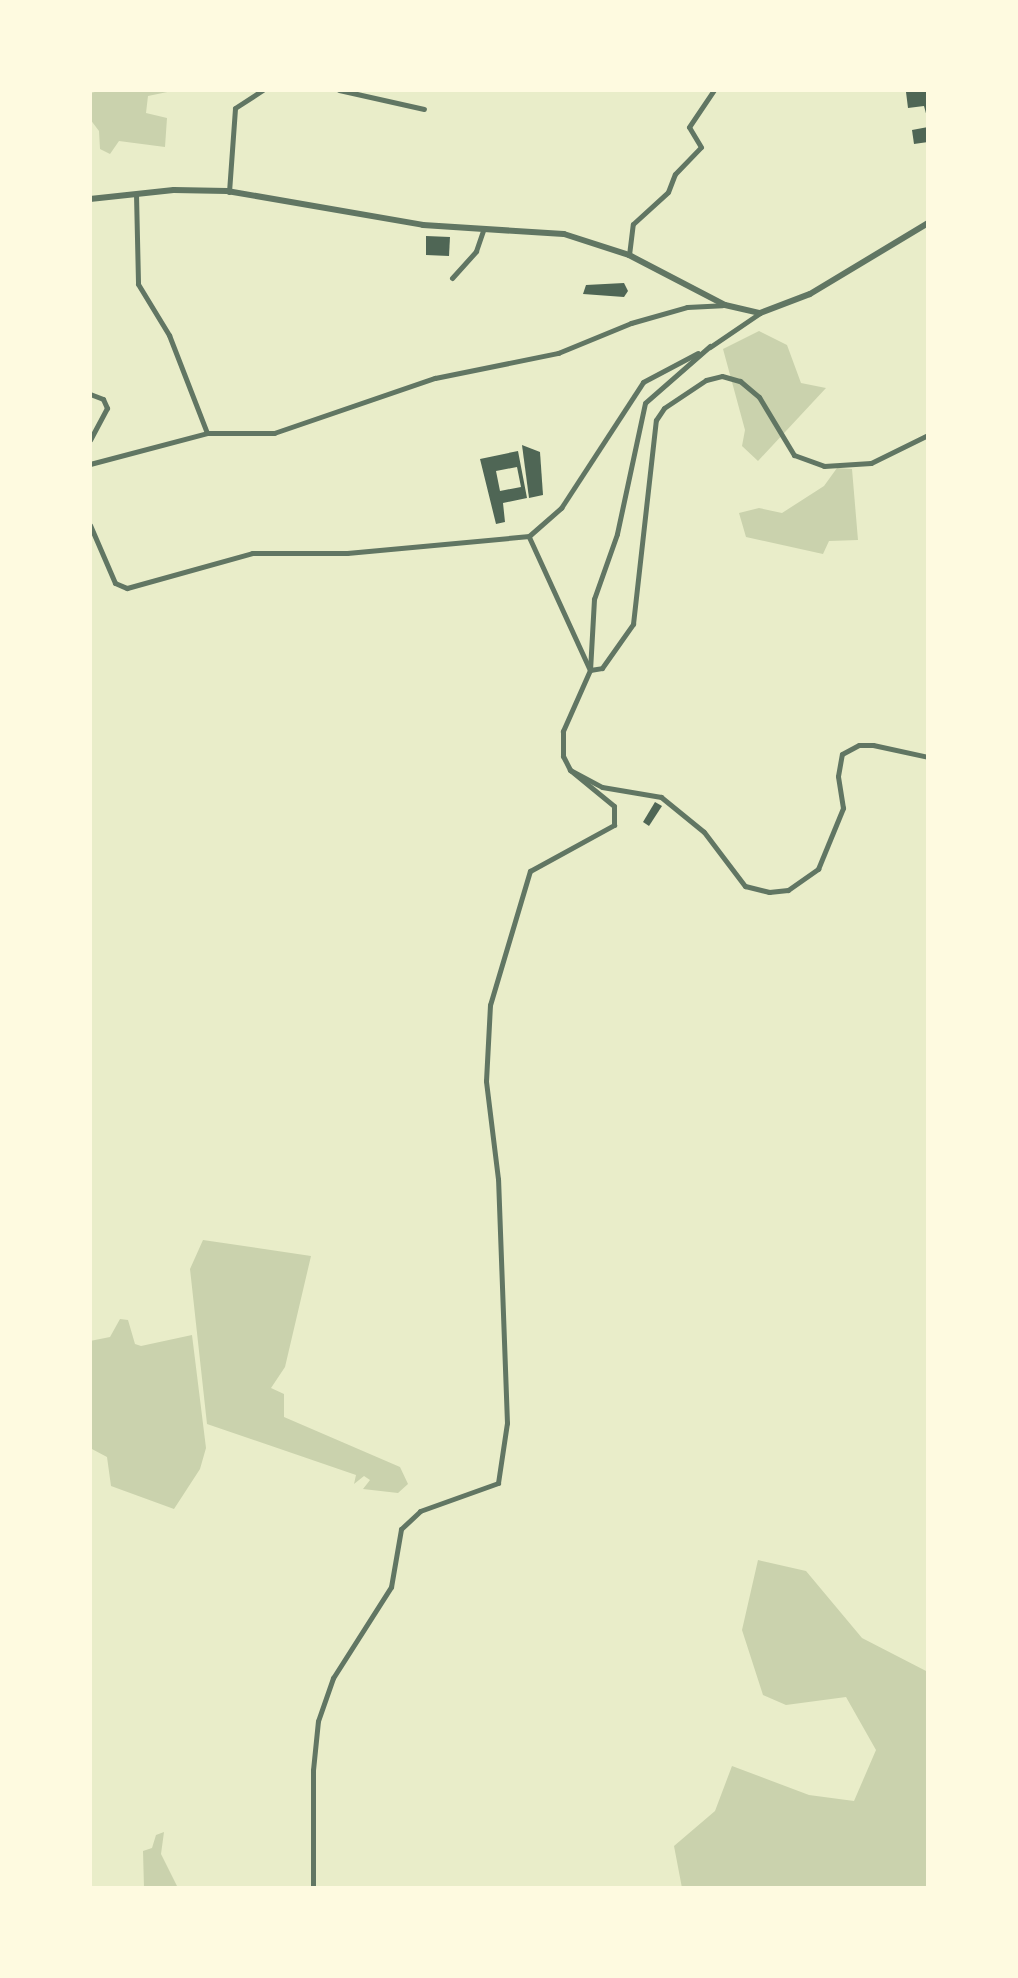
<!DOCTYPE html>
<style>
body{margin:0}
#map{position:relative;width:1018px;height:1978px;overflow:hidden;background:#e9edc9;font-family:"Fira Sans Condensed",sans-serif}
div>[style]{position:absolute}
.green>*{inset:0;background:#cad2ad}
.building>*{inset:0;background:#4f6655}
.minor>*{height:5px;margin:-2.5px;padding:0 2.5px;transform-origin:2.5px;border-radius:2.5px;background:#617663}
.tertiary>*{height:6px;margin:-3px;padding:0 3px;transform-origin:3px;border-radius:3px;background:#617663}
span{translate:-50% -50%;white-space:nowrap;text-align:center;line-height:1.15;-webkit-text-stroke:8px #fefae0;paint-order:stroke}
.frame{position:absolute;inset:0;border:92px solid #fefae0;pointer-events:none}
</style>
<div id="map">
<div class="green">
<i style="clip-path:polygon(104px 90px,177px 90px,148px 96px,146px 113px,167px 118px,165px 147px,119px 141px,110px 154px,100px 149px,99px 131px,90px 119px,90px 93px)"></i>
<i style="clip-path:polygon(759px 331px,787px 345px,801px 383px,826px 388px,758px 461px,742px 446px,745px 430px,723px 349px)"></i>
<i style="clip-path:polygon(837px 468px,852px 469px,858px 540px,829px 541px,823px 554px,746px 537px,739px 513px,759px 508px,782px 513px,824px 486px)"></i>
<i style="clip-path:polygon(203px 1240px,311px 1256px,285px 1367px,271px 1388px,284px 1394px,284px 1417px,400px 1467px,408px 1484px,398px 1493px,363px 1489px,370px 1480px,364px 1476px,354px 1484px,356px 1475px,207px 1424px,190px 1269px)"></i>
<i style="clip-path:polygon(120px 1319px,128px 1320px,135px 1344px,141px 1346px,192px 1335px,206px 1448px,200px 1469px,174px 1509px,111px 1486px,107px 1457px,90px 1448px,90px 1341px,110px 1337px)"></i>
<i style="clip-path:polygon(758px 1560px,806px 1571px,862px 1638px,928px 1672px,928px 1888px,682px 1888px,674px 1846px,715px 1811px,732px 1766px,809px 1795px,854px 1801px,876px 1750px,846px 1697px,786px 1705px,763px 1695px,742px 1630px)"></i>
<i style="clip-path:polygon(164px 1832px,161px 1854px,178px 1888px,144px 1888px,143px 1851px,152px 1848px,156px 1835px)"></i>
</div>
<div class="building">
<i style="clip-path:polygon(920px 90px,928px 90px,928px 121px,924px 106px,908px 108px,906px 92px)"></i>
<i style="clip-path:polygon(928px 127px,928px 142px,914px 144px,912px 130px)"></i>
<i style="clip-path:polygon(426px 236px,450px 237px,449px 256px,426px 255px)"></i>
<i style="clip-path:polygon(624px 283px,628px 291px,624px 297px,583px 294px,586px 285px)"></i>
<i style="clip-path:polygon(522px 445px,540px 452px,543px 495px,529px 498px)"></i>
<i style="clip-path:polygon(evenodd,518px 451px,527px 498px,503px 503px,505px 522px,496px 524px,480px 459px,518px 451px,517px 467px,521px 487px,500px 491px,496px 471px,517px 467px)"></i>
<i style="clip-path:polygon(655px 802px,662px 806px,649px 826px,643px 822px)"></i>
</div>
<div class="minor">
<i style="left:339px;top:90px;width:87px;rotate:12.6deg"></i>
<i style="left:229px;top:192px;width:84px;rotate:-85.9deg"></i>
<i style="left:235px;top:108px;width:33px;rotate:-33deg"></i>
<i style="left:136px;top:194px;width:90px;rotate:88.7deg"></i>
<i style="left:138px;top:284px;width:60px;rotate:58.7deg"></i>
<i style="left:169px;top:335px;width:105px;rotate:68.8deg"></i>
<i style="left:207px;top:433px;width:67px"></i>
<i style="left:274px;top:433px;width:170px;rotate:-18.9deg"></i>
<i style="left:435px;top:378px;width:126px;rotate:-11.5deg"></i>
<i style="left:558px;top:353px;width:79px;rotate:-22.3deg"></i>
<i style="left:631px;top:323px;width:58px;rotate:-15.9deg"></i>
<i style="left:687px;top:307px;width:35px;rotate:-3deg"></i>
<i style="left:629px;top:255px;width:31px;rotate:-83deg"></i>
<i style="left:633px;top:224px;width:47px;rotate:-42.4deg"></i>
<i style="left:668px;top:192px;width:19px;rotate:-69deg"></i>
<i style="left:675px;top:174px;width:37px;rotate:-46deg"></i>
<i style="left:701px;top:147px;width:23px;rotate:-121deg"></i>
<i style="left:689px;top:127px;width:45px;rotate:-56deg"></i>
<i style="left:452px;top:278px;width:36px;rotate:-48deg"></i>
<i style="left:476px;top:251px;width:24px;rotate:-71deg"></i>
<i style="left:710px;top:346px;width:86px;rotate:138.8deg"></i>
<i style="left:645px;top:403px;width:134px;rotate:102.1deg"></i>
<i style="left:617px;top:534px;width:69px;rotate:109.5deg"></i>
<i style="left:594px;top:599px;width:71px;rotate:93.2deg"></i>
<i style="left:590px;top:670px;width:67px;rotate:113.9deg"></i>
<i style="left:563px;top:731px;width:25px;rotate:90deg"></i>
<i style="left:563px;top:756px;width:16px;rotate:63deg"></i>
<i style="left:570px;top:770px;width:36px;rotate:28deg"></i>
<i style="left:602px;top:787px;width:60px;rotate:9.6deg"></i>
<i style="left:661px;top:797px;width:55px;rotate:39.1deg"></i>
<i style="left:704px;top:832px;width:68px;rotate:52.8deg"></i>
<i style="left:745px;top:886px;width:25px;rotate:14deg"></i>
<i style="left:769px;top:892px;width:19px;rotate:-6deg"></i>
<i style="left:788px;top:890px;width:37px;rotate:-35deg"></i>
<i style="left:818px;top:869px;width:66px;rotate:-67.7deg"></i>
<i style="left:843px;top:808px;width:32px;rotate:-99deg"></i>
<i style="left:838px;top:776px;width:22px;rotate:-80deg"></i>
<i style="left:842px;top:754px;width:19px;rotate:-28deg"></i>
<i style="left:859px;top:745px;width:14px"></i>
<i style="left:873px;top:745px;width:56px;rotate:12.3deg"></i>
<i style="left:710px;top:347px;width:60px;rotate:-34.2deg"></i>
<i style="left:90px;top:394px;width:14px;rotate:21deg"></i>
<i style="left:103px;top:399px;width:10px;rotate:66deg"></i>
<i style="left:107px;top:408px;width:36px;rotate:118deg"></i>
<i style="left:90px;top:464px;width:121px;rotate:-14.8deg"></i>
<i style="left:90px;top:525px;width:63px;rotate:66.7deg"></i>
<i style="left:115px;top:583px;width:13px;rotate:23deg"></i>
<i style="left:127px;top:588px;width:130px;rotate:-15.6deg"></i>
<i style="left:252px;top:553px;width:95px"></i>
<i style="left:347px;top:553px;width:183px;rotate:-5.3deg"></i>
<i style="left:529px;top:536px;width:43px;rotate:-41.2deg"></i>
<i style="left:561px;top:508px;width:150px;rotate:-56.9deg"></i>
<i style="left:643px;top:382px;width:62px;rotate:-27.8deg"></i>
<i style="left:529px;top:537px;width:146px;rotate:65.4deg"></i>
<i style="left:590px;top:670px;width:12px;rotate:-9deg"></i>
<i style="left:602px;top:668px;width:54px;rotate:-54.8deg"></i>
<i style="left:633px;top:624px;width:205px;rotate:-83.6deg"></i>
<i style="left:656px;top:420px;width:14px;rotate:-56deg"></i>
<i style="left:664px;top:408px;width:50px;rotate:-33.7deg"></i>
<i style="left:706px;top:380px;width:16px;rotate:-14deg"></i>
<i style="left:722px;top:376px;width:19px;rotate:16deg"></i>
<i style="left:740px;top:381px;width:25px;rotate:40deg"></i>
<i style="left:759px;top:397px;width:68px;rotate:58.9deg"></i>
<i style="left:794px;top:455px;width:32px;rotate:20deg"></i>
<i style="left:824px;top:466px;width:47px;rotate:-3.7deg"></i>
<i style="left:871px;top:463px;width:64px;rotate:-26.2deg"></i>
<i style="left:313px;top:1888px;width:118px;rotate:-90deg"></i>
<i style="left:313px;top:1770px;width:49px;rotate:-84.2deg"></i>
<i style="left:318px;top:1721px;width:46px;rotate:-70.8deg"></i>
<i style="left:333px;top:1678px;width:108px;rotate:-57.5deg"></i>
<i style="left:391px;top:1587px;width:59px;rotate:-80.2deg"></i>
<i style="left:401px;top:1529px;width:26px;rotate:-43deg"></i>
<i style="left:420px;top:1511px;width:83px;rotate:-19.7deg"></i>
<i style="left:498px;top:1483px;width:61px;rotate:-81.5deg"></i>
<i style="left:507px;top:1423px;width:244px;rotate:-92.1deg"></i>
<i style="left:498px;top:1179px;width:99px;rotate:-97deg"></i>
<i style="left:486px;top:1081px;width:76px;rotate:-87deg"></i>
<i style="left:490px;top:1005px;width:140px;rotate:-73.4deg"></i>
<i style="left:530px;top:871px;width:96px;rotate:-28.7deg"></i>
<i style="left:614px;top:825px;width:19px;rotate:-90deg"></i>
<i style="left:614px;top:806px;width:57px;rotate:-140.7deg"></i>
</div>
<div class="tertiary">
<i style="left:90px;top:199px;width:84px;rotate:-6.1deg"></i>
<i style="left:174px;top:190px;width:53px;rotate:1.1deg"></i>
<i style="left:227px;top:191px;width:199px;rotate:9.8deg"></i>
<i style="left:423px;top:225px;width:141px;rotate:3.7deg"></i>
<i style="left:564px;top:234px;width:68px;rotate:17.9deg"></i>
<i style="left:629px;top:255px;width:108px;rotate:27.5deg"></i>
<i style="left:725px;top:305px;width:36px;rotate:13deg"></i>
<i style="left:760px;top:313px;width:53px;rotate:-20.8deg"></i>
<i style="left:810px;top:294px;width:138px;rotate:-31deg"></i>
</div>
<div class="frame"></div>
</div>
